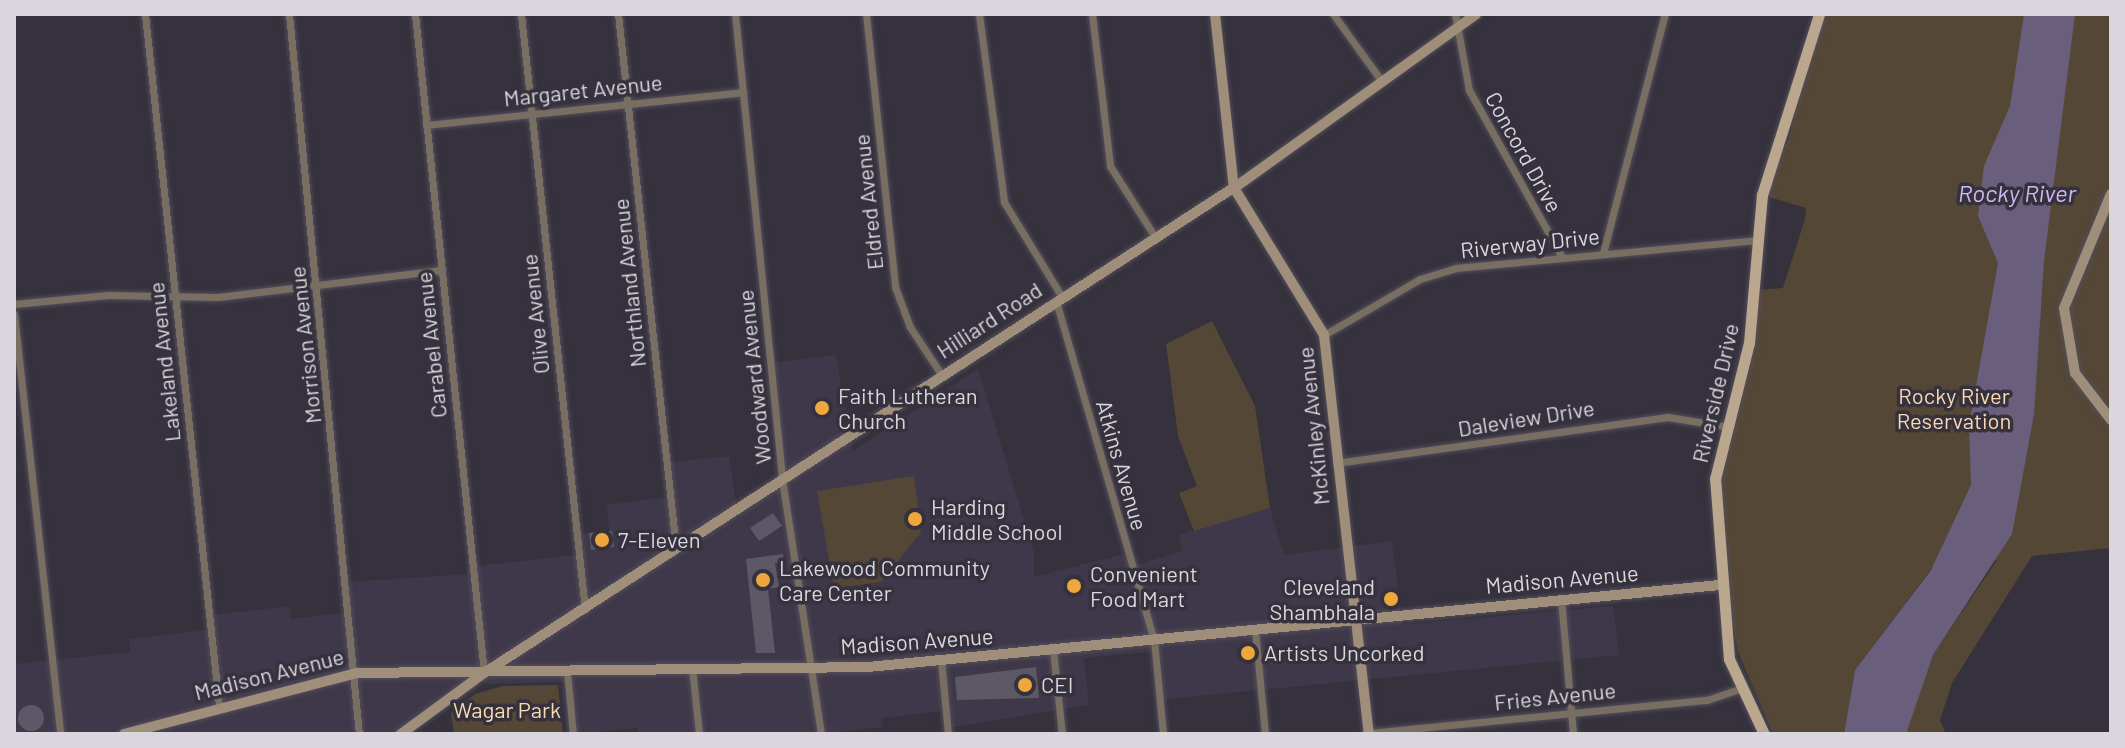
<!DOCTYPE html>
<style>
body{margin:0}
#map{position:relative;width:2125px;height:748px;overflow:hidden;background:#35313d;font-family:Barlow,sans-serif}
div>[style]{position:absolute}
.built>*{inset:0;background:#3f384a}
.green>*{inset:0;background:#554736}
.water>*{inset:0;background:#6a5e7d}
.building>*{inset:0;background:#5d5865}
.round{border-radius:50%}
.roads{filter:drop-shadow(0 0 2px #534f5a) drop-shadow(0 0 2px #534f5a)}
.street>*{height:7px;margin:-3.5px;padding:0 3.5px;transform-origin:3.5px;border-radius:3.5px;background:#786e61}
.secondary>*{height:10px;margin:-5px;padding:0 5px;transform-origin:5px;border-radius:5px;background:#9e8e7a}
.primary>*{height:11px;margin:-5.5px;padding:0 5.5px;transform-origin:5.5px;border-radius:5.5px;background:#bba78d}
.dots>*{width:22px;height:22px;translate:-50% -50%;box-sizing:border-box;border:4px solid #35313d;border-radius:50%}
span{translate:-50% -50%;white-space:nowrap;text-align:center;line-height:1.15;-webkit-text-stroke:7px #35313d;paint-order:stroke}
.street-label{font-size:22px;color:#d9d6de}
.poi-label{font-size:22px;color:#d9d6de}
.left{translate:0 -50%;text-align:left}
.right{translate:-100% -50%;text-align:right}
.park-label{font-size:22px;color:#fadab1}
.water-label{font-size:24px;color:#cfb8f1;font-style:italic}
.frame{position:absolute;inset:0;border:16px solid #d9d6de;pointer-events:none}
</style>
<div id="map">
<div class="built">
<i style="clip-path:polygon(836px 355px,853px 451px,978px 369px,1034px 552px,1034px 577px,1125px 554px,1130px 567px,1183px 551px,1179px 535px,1270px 508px,1284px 555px,1392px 541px,1402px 625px,1613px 606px,1619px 655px,1156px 700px,1151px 652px,1084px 658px,1089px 705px,952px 727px,950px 710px,882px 718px,882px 727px,818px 734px,639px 734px,637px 728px,571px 734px,565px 682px,488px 684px,473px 679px,397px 734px,14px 734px,14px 664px,130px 652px,129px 639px,208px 630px,206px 616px,289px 606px,291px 619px,351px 612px,349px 582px,468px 574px,468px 567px,576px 555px,574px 534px,609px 531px,607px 505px,669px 497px,665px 463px,729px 456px,736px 504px,779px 476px,767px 363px)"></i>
</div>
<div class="green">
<i style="clip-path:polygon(1821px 14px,2111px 14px,2111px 548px,2032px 556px,1952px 683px,1940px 720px,1946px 734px,1906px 734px,1904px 726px,1933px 655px,1997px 560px,1934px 565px,1855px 670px,1844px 734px,1773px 734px,1738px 652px,1731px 614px,1716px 493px,1756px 290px,1783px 288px,1805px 219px,1806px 208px,1763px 195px,1789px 138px)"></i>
<i style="clip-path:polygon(1212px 321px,1255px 406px,1270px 508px,1194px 531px,1179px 493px,1197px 486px,1178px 436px,1166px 344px)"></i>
<i style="clip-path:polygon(914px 476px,921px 532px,881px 582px,834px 588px,817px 491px)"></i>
<i style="clip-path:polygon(558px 685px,563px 734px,454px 734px,451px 713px,475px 694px,503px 686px)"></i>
</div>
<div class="water">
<i style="clip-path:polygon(2024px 14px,2075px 14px,2044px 261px,2034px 414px,2012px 534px,1933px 655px,1906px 734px,1844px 734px,1855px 670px,1931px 570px,1971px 485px,1969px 425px,1998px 263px,1978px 216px,1984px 166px,2010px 106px)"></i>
</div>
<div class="building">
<i style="clip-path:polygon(773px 513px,782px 526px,759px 541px,750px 528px)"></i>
<i style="clip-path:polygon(612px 531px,614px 547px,591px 550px,589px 533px)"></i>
<i style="clip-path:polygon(783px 554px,784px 562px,775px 563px,779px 587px,768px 589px,775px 653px,756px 653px,746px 559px)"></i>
<i style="clip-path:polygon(1036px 667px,1039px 698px,957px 700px,955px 677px)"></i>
<i class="round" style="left:18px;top:705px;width:26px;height:26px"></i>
</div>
<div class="roads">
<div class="street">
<i style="left:145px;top:14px;width:697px;rotate:83.9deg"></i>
<i style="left:289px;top:14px;width:723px;rotate:84.45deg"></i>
<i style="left:415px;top:14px;width:663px;rotate:84.02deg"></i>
<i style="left:521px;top:14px;width:599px;rotate:83.87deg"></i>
<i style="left:618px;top:14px;width:538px;rotate:83.81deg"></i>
<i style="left:735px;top:14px;width:467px;rotate:84.2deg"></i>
<i style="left:782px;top:479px;width:258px;rotate:81.3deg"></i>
<i style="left:866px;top:14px;width:275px;rotate:83.9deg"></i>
<i style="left:895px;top:287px;width:43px;rotate:69.4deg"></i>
<i style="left:910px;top:327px;width:56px;rotate:56.6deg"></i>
<i style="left:979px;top:14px;width:190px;rotate:82.4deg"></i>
<i style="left:1004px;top:202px;width:111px;rotate:58.6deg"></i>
<i style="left:1092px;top:14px;width:153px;rotate:83.2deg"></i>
<i style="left:1110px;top:166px;width:84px;rotate:57.6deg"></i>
<i style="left:1333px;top:14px;width:82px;rotate:54deg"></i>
<i style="left:1455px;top:14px;width:77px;rotate:79.6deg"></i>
<i style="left:1469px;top:90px;width:191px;rotate:60.9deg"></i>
<i style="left:426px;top:125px;width:319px;rotate:-5.9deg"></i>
<i style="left:1603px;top:253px;width:247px;rotate:-75.5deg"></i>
<i style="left:1056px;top:301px;width:353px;rotate:73.9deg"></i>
<i style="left:1154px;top:640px;width:94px;rotate:84.5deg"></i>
<i style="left:14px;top:304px;width:94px;rotate:-5.5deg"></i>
<i style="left:108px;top:295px;width:110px;rotate:1deg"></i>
<i style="left:218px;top:297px;width:225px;rotate:-6.9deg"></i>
<i style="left:14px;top:314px;width:423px;rotate:83.7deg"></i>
<i style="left:1324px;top:335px;width:111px;rotate:-30.3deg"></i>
<i style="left:1420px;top:279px;width:38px;rotate:-17deg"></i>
<i style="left:1456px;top:268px;width:301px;rotate:-5.3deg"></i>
<i style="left:1336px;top:463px;width:335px;rotate:-7.9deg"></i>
<i style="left:1668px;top:417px;width:56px;rotate:9.3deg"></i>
<i style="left:1561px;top:599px;width:136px;rotate:84.9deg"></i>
<i style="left:1255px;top:630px;width:104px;rotate:84.5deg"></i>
<i style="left:1053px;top:650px;width:84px;rotate:83.9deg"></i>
<i style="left:941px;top:660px;width:74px;rotate:84.6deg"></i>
<i style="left:692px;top:668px;width:66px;rotate:83.9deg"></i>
<i style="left:567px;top:671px;width:63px;rotate:84.6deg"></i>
<i style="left:1369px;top:733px;width:340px;rotate:-5.6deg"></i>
<i style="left:1707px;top:700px;width:37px;rotate:-19deg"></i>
</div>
<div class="secondary">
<i style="left:1215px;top:14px;width:175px;rotate:83.8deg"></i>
<i style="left:1234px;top:188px;width:172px;rotate:58.5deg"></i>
<i style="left:1324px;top:335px;width:402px;rotate:83.6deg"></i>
<i style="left:2111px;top:194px;width:123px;rotate:112.4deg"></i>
<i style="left:2064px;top:308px;width:66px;rotate:80.4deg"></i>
<i style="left:2075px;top:373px;width:59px;rotate:52.5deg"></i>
<i style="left:124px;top:734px;width:241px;rotate:-14.7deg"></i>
<i style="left:357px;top:673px;width:511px;rotate:-0.67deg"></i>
<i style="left:868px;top:667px;width:855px;rotate:-5.5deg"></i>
<i style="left:401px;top:734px;width:103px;rotate:-36.3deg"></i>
<i style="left:484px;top:673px;width:905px;rotate:-32.92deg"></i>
<i style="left:1244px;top:181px;width:286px;rotate:-35.7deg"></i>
</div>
<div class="primary">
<i style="left:1764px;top:734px;width:83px;rotate:-115deg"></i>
<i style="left:1729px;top:659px;width:181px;rotate:-94.4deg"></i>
<i style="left:1715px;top:479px;width:140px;rotate:-76deg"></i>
<i style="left:1749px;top:343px;width:149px;rotate:-85deg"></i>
<i style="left:1762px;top:195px;width:190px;rotate:-72.5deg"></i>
</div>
</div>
<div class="dots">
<i style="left:822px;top:408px;background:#eea73c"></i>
<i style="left:915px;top:519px;background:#eea73c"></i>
<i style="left:602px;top:540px;background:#eea73c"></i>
<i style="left:763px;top:580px;background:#eea73c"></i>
<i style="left:1074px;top:586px;background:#eea73c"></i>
<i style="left:1391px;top:599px;background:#eea73c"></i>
<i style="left:1248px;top:653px;background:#eea73c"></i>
<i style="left:1025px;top:685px;background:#eea73c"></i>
</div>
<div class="street-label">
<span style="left:583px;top:90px;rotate:-6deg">Margaret Avenue</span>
<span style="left:1524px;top:152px;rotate:61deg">Concord Drive</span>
<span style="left:868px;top:202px;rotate:-96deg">Eldred Avenue</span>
<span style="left:1530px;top:243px;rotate:-6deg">Riverway Drive</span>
<span style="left:629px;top:283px;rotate:-96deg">Northland Avenue</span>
<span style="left:535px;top:314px;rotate:-96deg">Olive Avenue</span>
<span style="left:989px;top:320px;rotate:-33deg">Hilliard Road</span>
<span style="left:305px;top:345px;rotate:-96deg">Morrison Avenue</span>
<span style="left:431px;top:345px;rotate:-96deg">Carabel Avenue</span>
<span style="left:164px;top:362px;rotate:-96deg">Lakeland Avenue</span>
<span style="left:754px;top:377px;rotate:-96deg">Woodward Avenue</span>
<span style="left:1715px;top:393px;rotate:-77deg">Riverside Drive</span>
<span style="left:1526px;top:418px;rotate:-9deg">Daleview Drive</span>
<span style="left:1313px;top:426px;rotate:-96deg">McKinley Avenue</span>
<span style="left:1122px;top:465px;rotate:74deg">Atkins Avenue</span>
<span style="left:1562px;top:579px;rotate:-5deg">Madison Avenue</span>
<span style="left:917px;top:641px;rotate:-4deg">Madison Avenue</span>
<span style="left:269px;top:674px;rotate:-14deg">Madison Avenue</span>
<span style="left:1555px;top:696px;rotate:-6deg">Fries Avenue</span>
</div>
<div class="poi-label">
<span class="left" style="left:838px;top:408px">Faith Lutheran<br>Church</span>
<span class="left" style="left:931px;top:519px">Harding<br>Middle School</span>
<span class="left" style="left:618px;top:540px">7-Eleven</span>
<span class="left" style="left:779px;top:580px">Lakewood Community<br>Care Center</span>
<span class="left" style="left:1090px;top:586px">Convenient<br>Food Mart</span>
<span class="right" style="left:1375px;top:599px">Cleveland<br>Shambhala</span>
<span class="left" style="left:1264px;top:653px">Artists Uncorked</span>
<span class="left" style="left:1041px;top:685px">CEI</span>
</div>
<div class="park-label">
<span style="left:1954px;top:408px">Rocky River<br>Reservation</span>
<span style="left:507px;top:710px">Wagar Park</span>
</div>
<div class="water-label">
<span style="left:2017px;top:193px">Rocky River</span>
</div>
<div class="frame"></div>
</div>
